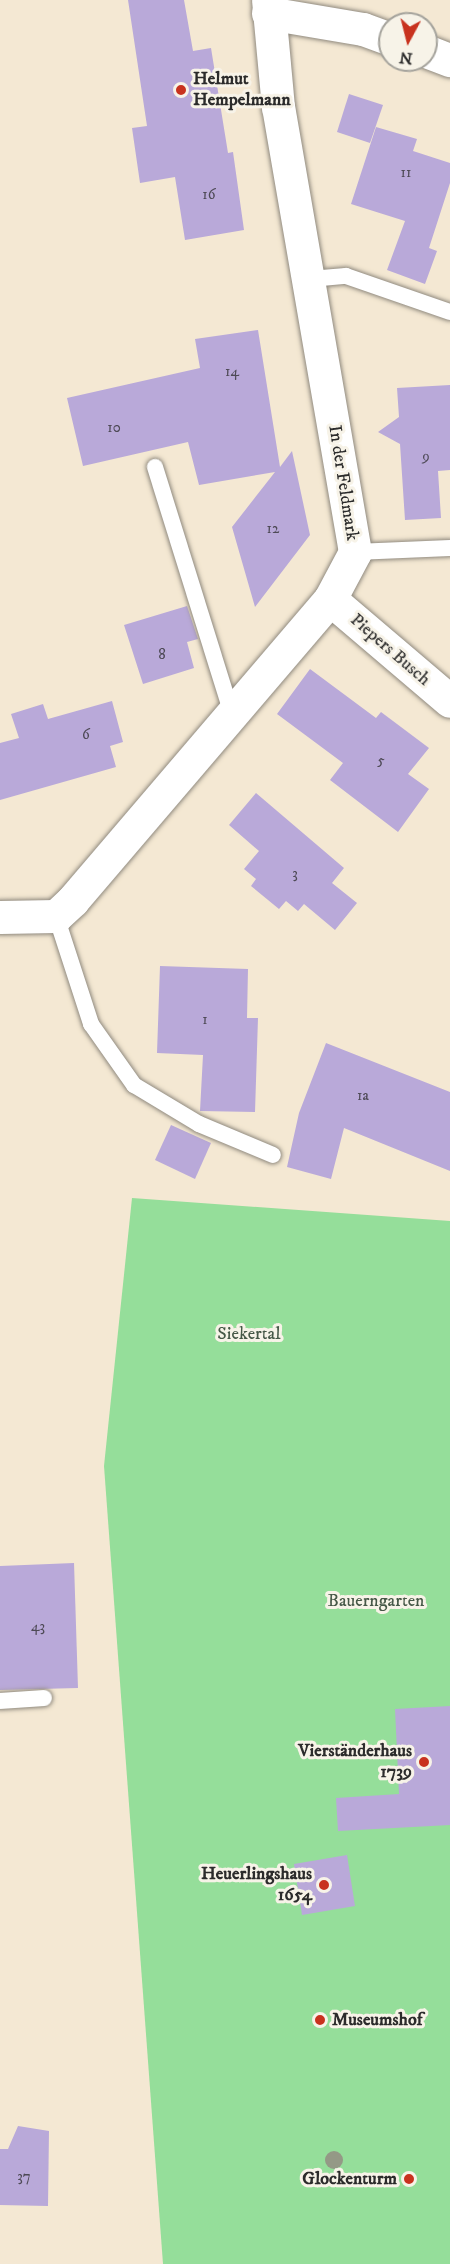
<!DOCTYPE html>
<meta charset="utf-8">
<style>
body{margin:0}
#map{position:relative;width:450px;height:2264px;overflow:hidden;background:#f4e8d3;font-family:"IM FELL DW Pica",serif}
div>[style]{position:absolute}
.green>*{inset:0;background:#95de9a}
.building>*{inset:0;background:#b9a9d9}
.roads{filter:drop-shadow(0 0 2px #908a7f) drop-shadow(0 0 2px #908a7f)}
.lane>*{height:16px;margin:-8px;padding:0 8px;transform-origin:8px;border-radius:8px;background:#fff}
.street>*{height:33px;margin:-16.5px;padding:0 16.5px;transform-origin:16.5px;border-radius:16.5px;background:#fff}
.trees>*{width:18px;height:18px;margin:-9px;border-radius:50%;background:#949986}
.dots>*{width:16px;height:16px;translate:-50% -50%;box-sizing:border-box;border:3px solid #f7f3e8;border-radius:50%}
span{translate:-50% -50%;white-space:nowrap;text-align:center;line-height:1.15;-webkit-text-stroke:6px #f7f3e8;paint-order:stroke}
.number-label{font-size:15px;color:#4e4a56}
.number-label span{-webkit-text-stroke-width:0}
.poi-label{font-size:18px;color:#2b2b2b;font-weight:700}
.left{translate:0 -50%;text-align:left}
.right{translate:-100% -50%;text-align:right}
.street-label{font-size:18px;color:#2b2b2b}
.park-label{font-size:18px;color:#465847}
.north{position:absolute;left:378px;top:12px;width:60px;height:60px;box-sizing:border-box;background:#f7f3e8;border:2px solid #a5a39c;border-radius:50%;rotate:187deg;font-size:16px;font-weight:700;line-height:24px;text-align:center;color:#2b2b2b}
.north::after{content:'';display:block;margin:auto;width:21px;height:27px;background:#c8321e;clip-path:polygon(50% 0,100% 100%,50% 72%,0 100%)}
</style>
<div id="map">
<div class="green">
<i style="clip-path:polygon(132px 1198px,450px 1221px,450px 2264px,163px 2264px,104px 1466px)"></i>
</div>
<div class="building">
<i style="clip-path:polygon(128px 0,184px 0,193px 51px,211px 48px,228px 153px,233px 152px,244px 230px,185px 240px,175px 177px,140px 183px,132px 128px,147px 126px)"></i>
<i style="clip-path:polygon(349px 94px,383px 105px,370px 143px,337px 132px)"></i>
<i style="clip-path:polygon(376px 127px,417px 139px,413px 151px,450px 163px,450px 183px,429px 248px,437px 251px,425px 284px,387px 270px,405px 221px,351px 204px)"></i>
<i style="clip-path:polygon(258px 330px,280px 467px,292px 451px,310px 535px,255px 607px,232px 527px,275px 472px,199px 485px,188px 442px,83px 466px,67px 398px,200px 368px,195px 339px)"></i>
<i style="clip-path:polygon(450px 385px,450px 470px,438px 471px,441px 518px,405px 520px,400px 444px,378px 432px,399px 417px,397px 388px)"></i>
<i style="clip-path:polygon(187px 606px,198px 639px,187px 642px,194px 668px,143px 684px,124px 625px)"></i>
<i style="clip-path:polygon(310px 669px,376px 718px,381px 712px,429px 748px,408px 774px,429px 789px,398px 832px,330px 780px,343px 763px,277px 714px)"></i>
<i style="clip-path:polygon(112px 701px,123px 742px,110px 746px,116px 767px,0 800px,0 743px,19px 738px,11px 714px,43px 704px,48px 719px)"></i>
<i style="clip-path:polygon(256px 793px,344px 868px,332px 883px,357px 903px,335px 930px,304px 904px,298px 911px,286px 901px,279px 909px,251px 886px,256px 879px,244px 869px,259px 851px,229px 825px)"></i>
<i style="clip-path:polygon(160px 966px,248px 969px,247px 1018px,258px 1018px,255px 1112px,200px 1111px,203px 1055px,157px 1053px)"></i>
<i style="clip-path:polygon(326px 1043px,450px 1092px,450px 1171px,344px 1128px,331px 1179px,287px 1167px,299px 1113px)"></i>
<i style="clip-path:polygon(171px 1125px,211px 1143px,195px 1179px,155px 1160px)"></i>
<i style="clip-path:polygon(74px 1563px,78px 1688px,0 1690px,0 1566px)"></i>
<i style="clip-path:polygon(450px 1706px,450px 1825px,338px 1831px,336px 1798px,399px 1794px,395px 1709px)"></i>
<i style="clip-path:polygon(347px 1855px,355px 1906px,302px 1915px,294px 1864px)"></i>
<i style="clip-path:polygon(18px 2126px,49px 2131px,48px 2206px,0 2205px,0 2149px,8px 2149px)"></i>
</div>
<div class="roads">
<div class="lane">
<i style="left:310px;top:279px;width:36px;rotate:-5deg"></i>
<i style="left:346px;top:276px;width:110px;rotate:19.1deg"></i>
<i style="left:155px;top:467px;width:256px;rotate:72.7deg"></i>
<i style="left:355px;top:552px;width:95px;rotate:-2.4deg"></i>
<i style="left:56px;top:916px;width:114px;rotate:72deg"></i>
<i style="left:91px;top:1024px;width:75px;rotate:54.8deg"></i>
<i style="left:134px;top:1085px;width:76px;rotate:31deg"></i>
<i style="left:199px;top:1124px;width:80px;rotate:22.7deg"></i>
<i style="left:0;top:1701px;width:44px;rotate:-3.9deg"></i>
</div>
<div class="street">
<i style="left:268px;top:13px;width:96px;rotate:9.6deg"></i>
<i style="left:363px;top:29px;width:29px;rotate:20deg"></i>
<i style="left:426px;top:51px;width:26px;rotate:21deg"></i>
<i style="left:330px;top:599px;width:157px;rotate:40.4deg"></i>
<i style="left:0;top:917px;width:56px;rotate:-1deg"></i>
<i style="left:56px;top:916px;width:23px;rotate:-43deg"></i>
<i style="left:73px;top:900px;width:396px;rotate:-49.5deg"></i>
<i style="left:330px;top:599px;width:53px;rotate:-62deg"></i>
<i style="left:355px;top:552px;width:452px;rotate:-99.8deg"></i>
<i style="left:278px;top:107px;width:107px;rotate:-95.3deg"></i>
</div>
</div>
<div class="trees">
<i style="left:334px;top:2160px"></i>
</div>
<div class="dots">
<i style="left:181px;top:90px;background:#c8321e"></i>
<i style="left:424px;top:1762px;background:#c8321e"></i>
<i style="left:324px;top:1885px;background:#c8321e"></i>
<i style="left:320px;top:2020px;background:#c8321e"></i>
<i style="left:409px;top:2179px;background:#c8321e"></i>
</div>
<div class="number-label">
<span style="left:406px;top:173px">11</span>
<span style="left:209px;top:195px">16</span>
<span style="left:232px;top:372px">14</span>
<span style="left:114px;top:428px">10</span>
<span style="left:426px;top:457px">9</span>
<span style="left:273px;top:529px">12</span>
<span style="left:162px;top:655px">8</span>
<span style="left:86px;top:735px">6</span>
<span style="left:381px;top:761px">5</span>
<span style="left:295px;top:874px">3</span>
<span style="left:205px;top:1020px">1</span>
<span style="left:363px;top:1096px">1a</span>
<span style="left:38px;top:1627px">43</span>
<span style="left:24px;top:2177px">37</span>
</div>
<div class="poi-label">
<span class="left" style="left:193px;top:90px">Helmut<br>Hempelmann</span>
<span class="right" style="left:412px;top:1762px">Vierständerhaus<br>1739</span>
<span class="right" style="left:312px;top:1885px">Heuerlingshaus<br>1654</span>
<span class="left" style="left:332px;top:2020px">Museumshof</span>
<span class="right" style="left:397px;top:2179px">Glockenturm</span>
</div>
<div class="street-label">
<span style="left:343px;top:483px;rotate:81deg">In der Feldmark</span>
<span style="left:390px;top:650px;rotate:41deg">Piepers Busch</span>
</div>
<div class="park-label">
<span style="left:249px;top:1334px">Siekertal</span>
<span style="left:376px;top:1601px">Bauerngarten</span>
</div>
<div class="north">N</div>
</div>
